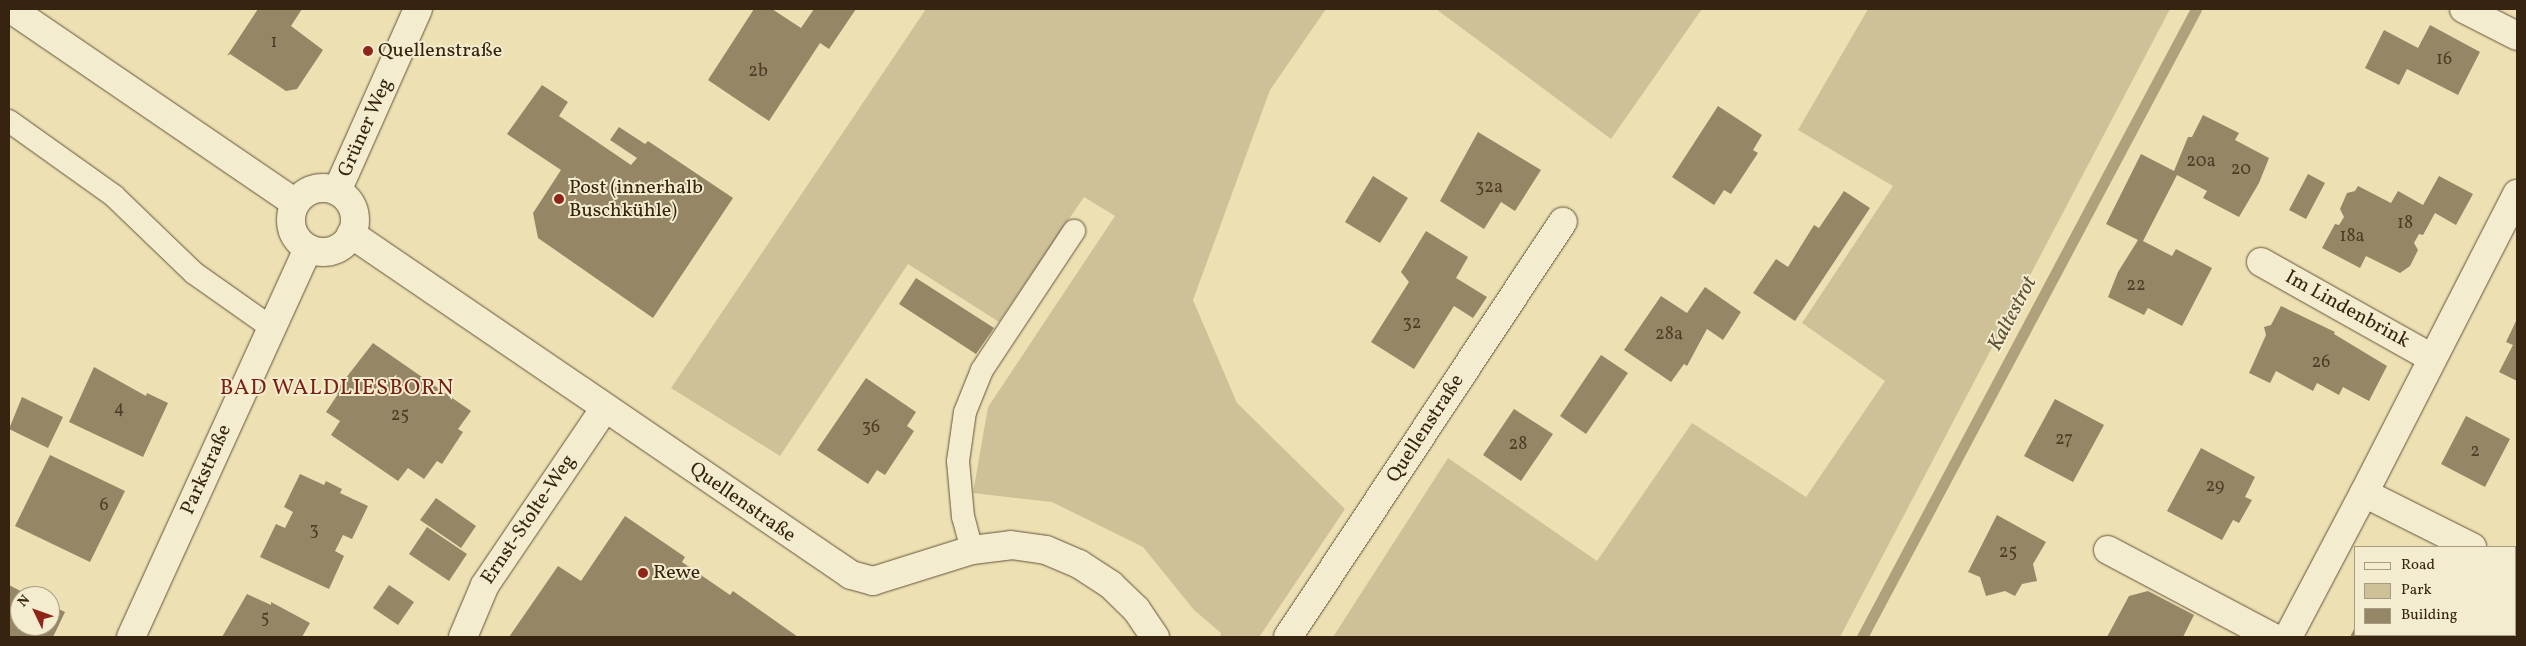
<!DOCTYPE html>
<meta charset="utf-8">
<style>
body{margin:0}
#map{position:relative;width:2526px;height:646px;overflow:hidden;background:#ede1b3;font-family:Vollkorn,serif}
div>[style]{position:absolute}
.green>*{inset:0;background:#cec197}
.stream>*{height:11px;margin:-5.5px;padding:0 5.5px;transform-origin:5.5px;border-radius:5.5px;background:#afa17c}
.building>*{inset:0;background:#958665}
.roads{filter:drop-shadow(0 0 1px #64533a) drop-shadow(0 0 1px #64533a)}
.lane>*{height:22px;margin:-11px;padding:0 11px;transform-origin:11px;border-radius:11px;background:#f3ecce}
.street>*{height:28px;margin:-14px;padding:0 14px;transform-origin:14px;border-radius:14px;background:#f3ecce}
.street>.ring{margin:-14px;padding:0;box-sizing:content-box;background:none;border:28px solid #f3ecce;border-radius:50%}
.dots>*{width:14px;height:14px;translate:-50% -50%;box-sizing:border-box;border:2px solid #f3ecce;border-radius:50%}
span{translate:-50% -50%;white-space:nowrap;text-align:center;line-height:1.15;-webkit-text-stroke:4px #f3ecce;paint-order:stroke}
.number-label{font-size:18px;color:#4e3c26}
.number-label span{-webkit-text-stroke-width:0}
.poi-label{font-size:20px;color:#362411}
.left{translate:0 -50%;text-align:left}
.street-label{font-size:20px;color:#362411}
.water-label{font-size:21px;color:#605036;font-style:italic}
.quarter-label{font-size:22px;color:#7a1f14;letter-spacing:1px}
.frame{position:absolute;inset:0;border:10px solid #362411;pointer-events:none}
.legend{position:absolute;left:2354px;top:546px;width:162px;height:90px;box-sizing:border-box;background:#f3ecce;border:1px solid #a79c82;margin:0;padding:6px 9px;list-style:none;font-size:15px;color:#362411}
.legend li{display:flex;align-items:center;gap:10px;height:25px}
.legend b{width:25px;border:1px solid #a79c82}
.north{position:absolute;left:10px;top:586px;width:50px;height:50px;box-sizing:border-box;background:#f3ecce;border:1px solid #a79c82;border-radius:50%;rotate:312deg;font-size:14px;font-weight:700;line-height:20px;text-align:center;color:#362411}
.north::after{content:'';display:block;margin:auto;width:18px;height:22px;background:#8f2418;clip-path:polygon(50% 0,100% 100%,50% 72%,0 100%)}
</style>
<div id="map">
<div class="green">
<i style="clip-path:polygon(926px 9px,1326px 9px,1270px 90px,1193px 300px,1237px 403px,1345px 509px,1260px 636px,1220px 637px,1221px 633px,1194px 610px,1143px 547px,1052px 502px,973px 493px,988px 407px,1115px 216px,1084px 197px,999px 322px,908px 264px,780px 456px,671px 388px)"></i>
<i style="clip-path:polygon(1436px 9px,1702px 9px,1611px 139px)"></i>
<i style="clip-path:polygon(1868px 9px,2170px 9px,1840px 637px,1333px 637px,1448px 458px,1597px 561px,1692px 423px,1806px 497px,1885px 381px,1802px 323px,1893px 186px,1798px 130px)"></i>
</div>
<div class="stream">
<i style="left:1862px;top:637px;width:711px;rotate:-61.99deg"></i>
</div>
<div class="building">
<i style="clip-path:polygon(258px 9px,302px 9px,291px 26px,323px 50px,297px 89px,286px 91px,230px 54px,227px 56px)"></i>
<i style="clip-path:polygon(754px 9px,772px 9px,801px 28px,814px 9px,856px 9px,829px 49px,820px 43px,769px 121px,708px 80px)"></i>
<i style="clip-path:polygon(2430px 25px,2480px 52px,2458px 95px,2407px 69px,2399px 85px,2365px 68px,2384px 30px,2418px 48px)"></i>
<i style="clip-path:polygon(542px 85px,568px 102px,559px 116px,631px 165px,637px 158px,610px 140px,619px 127px,645px 144px,648px 141px,733px 198px,653px 318px,538px 238px,533px 213px,561px 170px,507px 134px)"></i>
<i style="clip-path:polygon(1718px 106px,1762px 135px,1753px 150px,1758px 153px,1731px 194px,1724px 190px,1714px 205px,1672px 177px)"></i>
<i style="clip-path:polygon(2203px 115px,2239px 133px,2235px 140px,2269px 158px,2259px 183px,2239px 217px,2203px 198px,2207px 191px,2177px 175px,2143px 241px,2172px 256px,2176px 249px,2212px 268px,2182px 326px,2148px 308px,2144px 315px,2108px 297px,2118px 272px,2138px 240px,2106px 224px,2141px 154px,2174px 171px,2188px 137px,2192px 137px)"></i>
<i style="clip-path:polygon(1478px 132px,1541px 170px,1515px 211px,1501px 202px,1484px 229px,1440px 201px)"></i>
<i style="clip-path:polygon(2308px 174px,2325px 183px,2306px 219px,2289px 210px)"></i>
<i style="clip-path:polygon(1373px 176px,1408px 198px,1380px 243px,1345px 222px)"></i>
<i style="clip-path:polygon(2439px 176px,2473px 194px,2456px 225px,2435px 213px,2423px 235px,2419px 234px,2414px 243px,2418px 250px,2410px 266px,2400px 273px,2366px 256px,2360px 268px,2322px 248px,2335px 224px,2339px 225px,2344px 217px,2340px 209px,2347px 193px,2355px 191px,2358px 186px,2391px 203px,2398px 191px,2423px 205px)"></i>
<i style="clip-path:polygon(1844px 191px,1870px 208px,1795px 321px,1753px 293px,1776px 259px,1788px 267px,1814px 225px,1819px 228px)"></i>
<i style="clip-path:polygon(1426px 231px,1468px 257px,1456px 278px,1487px 297px,1473px 318px,1454px 306px,1414px 369px,1371px 342px,1409px 282px,1401px 272px)"></i>
<i style="clip-path:polygon(916px 278px,994px 328px,976px 354px,899px 304px)"></i>
<i style="clip-path:polygon(1705px 287px,1741px 312px,1723px 340px,1707px 329px,1687px 366px,1684px 364px,1671px 382px,1624px 350px,1661px 296px,1687px 313px)"></i>
<i style="clip-path:polygon(2281px 306px,2335px 332px,2334px 334px,2387px 366px,2369px 401px,2343px 387px,2339px 395px,2317px 383px,2313px 391px,2276px 371px,2270px 383px,2249px 373px,2266px 335px,2264px 327px,2271px 325px)"></i>
<i style="clip-path:polygon(2517px 319px,2517px 381px,2499px 372px,2513px 345px,2506px 342px)"></i>
<i style="clip-path:polygon(373px 343px,471px 411px,458px 429px,463px 432px,442px 464px,437px 461px,424px 479px,408px 468px,398px 481px,331px 435px,340px 421px,326px 412px,338px 394px,335px 392px)"></i>
<i style="clip-path:polygon(1601px 355px,1628px 373px,1586px 434px,1560px 416px)"></i>
<i style="clip-path:polygon(94px 367px,146px 396px,147px 393px,168px 403px,143px 457px,69px 422px)"></i>
<i style="clip-path:polygon(866px 378px,916px 412px,907px 426px,914px 431px,885px 475px,877px 470px,868px 484px,817px 450px)"></i>
<i style="clip-path:polygon(22px 397px,63px 417px,48px 448px,9px 429px)"></i>
<i style="clip-path:polygon(2055px 399px,2104px 425px,2073px 482px,2024px 456px)"></i>
<i style="clip-path:polygon(1514px 409px,1553px 434px,1521px 481px,1483px 455px)"></i>
<i style="clip-path:polygon(2466px 416px,2510px 439px,2485px 487px,2441px 464px)"></i>
<i style="clip-path:polygon(2201px 448px,2255px 477px,2245px 497px,2252px 500px,2239px 523px,2233px 520px,2222px 540px,2167px 511px)"></i>
<i style="clip-path:polygon(50px 455px,125px 491px,90px 562px,15px 526px)"></i>
<i style="clip-path:polygon(300px 474px,324px 485px,326px 481px,342px 489px,340px 493px,368px 506px,352px 539px,343px 535px,335px 551px,344px 556px,329px 589px,260px 557px,276px 524px,285px 528px,293px 512px,284px 507px)"></i>
<i style="clip-path:polygon(436px 498px,476px 526px,461px 548px,420px 520px)"></i>
<i style="clip-path:polygon(1997px 515px,2046px 542px,2033px 564px,2037px 581px,2022px 584px,2015px 596px,2005px 591px,1986px 596px,1980px 577px,1968px 572px)"></i>
<i style="clip-path:polygon(625px 516px,685px 557px,682px 562px,730px 595px,733px 591px,798px 637px,509px 637px,558px 566px,581px 581px)"></i>
<i style="clip-path:polygon(427px 527px,467px 554px,449px 581px,409px 554px)"></i>
<i style="clip-path:polygon(9px 585px,30px 596px,35px 586px,51px 593px,50px 596px,20px 596px,20px 626px,50px 626px,50px 605px,65px 612px,53px 637px,9px 637px)"></i>
<i style="clip-path:polygon(389px 585px,414px 602px,398px 625px,373px 608px)"></i>
<i style="clip-path:polygon(2148px 591px,2194px 615px,2183px 637px,2107px 637px,2129px 596px)"></i>
<i style="clip-path:polygon(247px 594px,271px 605px,271px 602px,310px 623px,302px 637px,222px 637px)"></i>
<i style="clip-path:polygon(2355px 627px,2355px 635px,2407px 635px,2350px 637px)"></i>
</div>
<div class="roads">
<div class="lane">
<i style="left:9px;top:121px;width:129px;rotate:35.5deg"></i>
<i style="left:114px;top:196px;width:111px;rotate:43.9deg"></i>
<i style="left:194px;top:273px;width:95px;rotate:35.2deg"></i>
<i style="left:972px;top:550px;width:34px;rotate:-105deg"></i>
<i style="left:963px;top:517px;width:56px;rotate:-95.1deg"></i>
<i style="left:958px;top:461px;width:49px;rotate:-81.9deg"></i>
<i style="left:965px;top:412px;width:45px;rotate:-68deg"></i>
<i style="left:982px;top:370px;width:167px;rotate:-56.5deg"></i>
</div>
<div class="street">
<i style="left:11px;top:9px;width:344px;rotate:34.3deg"></i>
<i style="left:2464px;top:9px;width:59px;rotate:27deg"></i>
<i class="ring" style="left:291px;top:188px;width:36px;height:36px"></i>
<i style="left:337px;top:191px;width:199px;rotate:-66deg"></i>
<i style="left:351px;top:234px;width:605px;rotate:34.29deg"></i>
<i style="left:851px;top:575px;width:23px;rotate:15deg"></i>
<i style="left:873px;top:581px;width:104px;rotate:-17.4deg"></i>
<i style="left:972px;top:550px;width:39px;rotate:-7deg"></i>
<i style="left:1011px;top:545px;width:35px;rotate:8deg"></i>
<i style="left:1046px;top:550px;width:36px;rotate:23deg"></i>
<i style="left:1079px;top:564px;width:38px;rotate:33deg"></i>
<i style="left:1111px;top:585px;width:35px;rotate:44deg"></i>
<i style="left:1136px;top:609px;width:34px;rotate:56deg"></i>
<i style="left:2261px;top:262px;width:196px;rotate:29.3deg"></i>
<i style="left:2364px;top:493px;width:336px;rotate:-62.9deg"></i>
<i style="left:2108px;top:550px;width:186px;rotate:27.9deg"></i>
<i style="left:2515px;top:569px;width:2px;rotate:27deg"></i>
<i style="left:131px;top:637px;width:427px;rotate:-65.5deg"></i>
<i style="left:463px;top:637px;width:56px;rotate:-67.1deg"></i>
<i style="left:485px;top:585px;width:214px;rotate:-55.9deg"></i>
<i style="left:1288px;top:637px;width:498px;rotate:-56.5deg"></i>
<i style="left:2288px;top:637px;width:163px;rotate:-62.2deg"></i>
<i style="left:2364px;top:493px;width:121px;rotate:26.6deg"></i>
</div>
</div>
<div class="dots">
<i style="left:368px;top:51px;background:#8f2418"></i>
<i style="left:559px;top:199px;background:#8f2418"></i>
<i style="left:643px;top:573px;background:#8f2418"></i>
</div>
<div class="number-label">
<span style="left:274px;top:43px">1</span>
<span style="left:2444px;top:60px">16</span>
<span style="left:758px;top:72px">2b</span>
<span style="left:2201px;top:162px">20a</span>
<span style="left:2241px;top:170px">20</span>
<span style="left:1489px;top:188px">32a</span>
<span style="left:2405px;top:224px">18</span>
<span style="left:2352px;top:237px">18a</span>
<span style="left:2136px;top:286px">22</span>
<span style="left:1412px;top:324px">32</span>
<span style="left:1669px;top:335px">28a</span>
<span style="left:2321px;top:363px">26</span>
<span style="left:119px;top:409px">4</span>
<span style="left:400px;top:416px">25</span>
<span style="left:871px;top:428px">36</span>
<span style="left:2064px;top:440px">27</span>
<span style="left:1518px;top:445px">28</span>
<span style="left:2475px;top:452px">2</span>
<span style="left:2215px;top:487px">29</span>
<span style="left:104px;top:506px">6</span>
<span style="left:314px;top:531px">3</span>
<span style="left:2008px;top:553px">25</span>
<span style="left:265px;top:619px">5</span>
</div>
<div class="poi-label">
<span class="left" style="left:378px;top:51px">Quellenstraße</span>
<span class="left" style="left:569px;top:200px">Post (innerhalb<br>Buschkühle)</span>
<span class="left" style="left:653px;top:573px">Rewe</span>
</div>
<div class="street-label">
<span style="left:366px;top:128px;rotate:-66deg">Grüner Weg</span>
<span style="left:2347px;top:310px;rotate:29deg">Im Lindenbrink</span>
<span style="left:1426px;top:429px;rotate:-57deg">Quellenstraße</span>
<span style="left:207px;top:470px;rotate:-66deg">Parkstraße</span>
<span style="left:742px;top:503px;rotate:35deg">Quellenstraße</span>
<span style="left:529px;top:520px;rotate:-56deg">Ernst-Stolte-Weg</span>
</div>
<div class="water-label">
<span style="left:2013px;top:314px;rotate:-62deg">Kaltestrot</span>
</div>
<div class="quarter-label">
<span style="left:337px;top:389px">BAD WALDLIESBORN</span>
</div>
<div class="frame"></div>
<ul class="legend">
<li><b style="height:6px;background:#f3ecce"></b>Road</li>
<li><b style="height:14px;background:#cec197"></b>Park</li>
<li><b style="height:14px;background:#958665"></b>Building</li>
</ul>
<div class="north">N</div>
</div>
